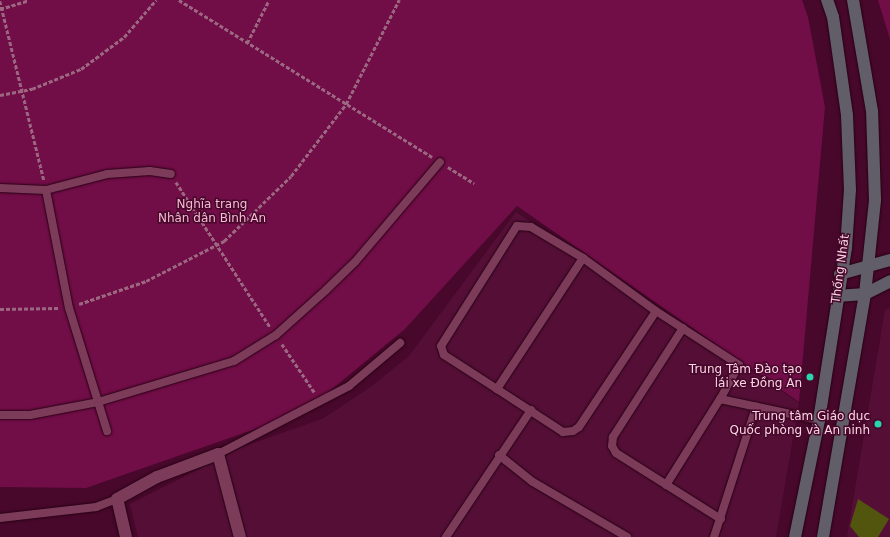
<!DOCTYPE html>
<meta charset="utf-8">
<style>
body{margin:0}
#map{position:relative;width:890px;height:537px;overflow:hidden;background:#47082b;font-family:"DejaVu Sans",sans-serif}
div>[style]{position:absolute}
.built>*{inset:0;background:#550f37}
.green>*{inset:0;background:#710d47}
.building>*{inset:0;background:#52550d}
.path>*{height:2.5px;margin-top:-1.25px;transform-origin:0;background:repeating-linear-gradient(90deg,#9c6781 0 4px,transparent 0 6px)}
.roads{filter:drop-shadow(0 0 1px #260013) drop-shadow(0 0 1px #260013)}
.lane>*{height:8px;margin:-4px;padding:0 4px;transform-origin:4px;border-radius:4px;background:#7d3b5a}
.street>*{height:12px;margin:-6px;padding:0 6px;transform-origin:6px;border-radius:6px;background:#7d3b5a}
.secondary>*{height:12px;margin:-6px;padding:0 6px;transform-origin:6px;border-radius:6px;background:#615d69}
.dots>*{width:11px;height:11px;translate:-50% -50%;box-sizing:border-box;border:2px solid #47082b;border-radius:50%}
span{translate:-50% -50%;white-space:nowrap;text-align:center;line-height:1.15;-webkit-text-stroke:3px #47082b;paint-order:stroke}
.park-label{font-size:12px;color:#f5bcd3}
.street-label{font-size:12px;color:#fcd4e4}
.poi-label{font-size:12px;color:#fcd4e4}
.right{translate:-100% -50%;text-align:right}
</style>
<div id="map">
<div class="built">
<i style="clip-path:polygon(516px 212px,799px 403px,776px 537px,138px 537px,130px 504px,243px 447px,324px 418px,372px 386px,409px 356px)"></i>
<i style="clip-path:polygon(890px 308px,890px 537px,847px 537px,885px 310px)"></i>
</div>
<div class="green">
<i style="clip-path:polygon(0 0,802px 0,808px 17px,825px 107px,799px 402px,517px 206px,405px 329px,304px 412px,86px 488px,0 487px)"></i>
<i style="clip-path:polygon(878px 0,890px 0,890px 39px)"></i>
</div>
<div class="building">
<i style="clip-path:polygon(858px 499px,889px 519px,878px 537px,859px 537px,850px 526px)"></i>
</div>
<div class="path">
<i style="left:179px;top:0;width:298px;rotate:31.8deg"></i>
<i style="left:0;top:1px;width:184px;rotate:76.2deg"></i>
<i style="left:0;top:9px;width:30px;rotate:-17deg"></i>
<i style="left:247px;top:43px;width:48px;rotate:-62.9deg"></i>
<i style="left:0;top:95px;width:33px;rotate:-11deg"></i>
<i style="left:32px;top:89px;width:53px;rotate:-22.2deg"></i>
<i style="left:81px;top:69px;width:54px;rotate:-36.7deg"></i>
<i style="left:124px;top:37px;width:49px;rotate:-49.1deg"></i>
<i style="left:448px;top:167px;width:31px;rotate:32deg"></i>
<i style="left:176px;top:182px;width:173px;rotate:57deg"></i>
<i style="left:79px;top:304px;width:71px;rotate:-18.9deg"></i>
<i style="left:146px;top:281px;width:88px;rotate:-27.1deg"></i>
<i style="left:224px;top:241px;width:93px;rotate:-44.1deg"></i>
<i style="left:291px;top:176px;width:91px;rotate:-52.6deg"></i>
<i style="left:346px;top:104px;width:117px;rotate:-63deg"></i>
<i style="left:0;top:309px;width:59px;rotate:-1deg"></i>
<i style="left:282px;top:344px;width:59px;rotate:56deg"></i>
</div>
<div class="roads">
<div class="lane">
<i style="left:0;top:188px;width:46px;rotate:2.5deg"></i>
<i style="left:46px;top:190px;width:63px;rotate:-14.7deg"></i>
<i style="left:107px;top:174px;width:43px;rotate:-4deg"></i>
<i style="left:150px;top:171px;width:21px;rotate:8deg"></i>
<i style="left:46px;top:190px;width:120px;rotate:79deg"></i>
<i style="left:69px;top:308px;width:129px;rotate:72.8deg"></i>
<i style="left:583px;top:258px;width:157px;rotate:123.3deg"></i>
<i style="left:497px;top:389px;width:79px;rotate:33.1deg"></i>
<i style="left:563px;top:432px;width:10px;rotate:-6deg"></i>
<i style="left:573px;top:431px;width:7px;rotate:-34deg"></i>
<i style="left:579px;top:427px;width:139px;rotate:-56.4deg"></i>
<i style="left:656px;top:311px;width:99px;rotate:33deg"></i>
<i style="left:739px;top:365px;width:39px;rotate:119deg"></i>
<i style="left:683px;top:328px;width:130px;rotate:122.7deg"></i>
<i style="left:613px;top:437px;width:9px;rotate:96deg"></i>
<i style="left:612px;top:446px;width:8px;rotate:60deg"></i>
<i style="left:616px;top:453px;width:124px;rotate:32.2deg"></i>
<i style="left:497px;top:389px;width:63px;rotate:-147.3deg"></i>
<i style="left:444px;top:355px;width:9px;rotate:-108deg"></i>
<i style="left:441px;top:346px;width:142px;rotate:-57.7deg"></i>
<i style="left:517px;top:226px;width:14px;rotate:4deg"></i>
<i style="left:531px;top:227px;width:61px;rotate:30.8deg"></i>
<i style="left:583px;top:258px;width:90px;rotate:36deg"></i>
<i style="left:0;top:415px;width:30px"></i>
<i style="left:30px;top:415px;width:69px;rotate:-10.8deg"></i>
<i style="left:98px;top:402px;width:142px;rotate:-16.8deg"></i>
<i style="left:234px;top:361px;width:49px;rotate:-31.8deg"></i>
<i style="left:276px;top:335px;width:67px;rotate:-42deg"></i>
<i style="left:326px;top:290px;width:40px;rotate:-44deg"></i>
<i style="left:355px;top:262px;width:131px;rotate:-49.6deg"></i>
<i style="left:218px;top:454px;width:148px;rotate:-27.4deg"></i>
<i style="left:349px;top:386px;width:67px;rotate:-40.1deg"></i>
<i style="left:499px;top:455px;width:43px;rotate:38.5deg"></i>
<i style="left:533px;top:482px;width:109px;rotate:30.3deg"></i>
<i style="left:666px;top:485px;width:102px;rotate:-57.9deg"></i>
<i style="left:720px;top:399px;width:101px;rotate:12deg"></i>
<i style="left:0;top:518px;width:97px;rotate:-6.5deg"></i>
<i style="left:96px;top:507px;width:22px;rotate:-21deg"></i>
<i style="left:446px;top:537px;width:153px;rotate:-56.2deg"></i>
<i style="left:714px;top:537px;width:137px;rotate:-72.1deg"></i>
</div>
<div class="street">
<i style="left:126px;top:537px;width:39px;rotate:-103deg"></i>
<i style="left:117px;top:499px;width:46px;rotate:-28.8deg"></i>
<i style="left:157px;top:477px;width:65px;rotate:-20.7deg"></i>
<i style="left:218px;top:454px;width:86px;rotate:75.2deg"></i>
</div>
<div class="secondary">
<i style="left:840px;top:274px;width:52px;rotate:-15.6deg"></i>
<i style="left:837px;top:296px;width:28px;rotate:-4deg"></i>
<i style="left:865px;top:294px;width:28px;rotate:-27deg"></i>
<i style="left:795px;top:537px;width:119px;rotate:-78.4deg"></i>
<i style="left:819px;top:420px;width:174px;rotate:-81.1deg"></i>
<i style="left:846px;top:248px;width:58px;rotate:-86.1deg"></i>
<i style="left:850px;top:190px;width:75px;rotate:-92.3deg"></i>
<i style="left:847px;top:115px;width:99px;rotate:-98.1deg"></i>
<i style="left:833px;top:17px;width:18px;rotate:-109deg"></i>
<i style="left:823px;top:537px;width:247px;rotate:-80.2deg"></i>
<i style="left:865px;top:294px;width:95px;rotate:-83.9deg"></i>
<i style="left:875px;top:200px;width:89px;rotate:-91.9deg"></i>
<i style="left:872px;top:111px;width:113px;rotate:-99.7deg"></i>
</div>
</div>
<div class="dots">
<i style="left:810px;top:377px;background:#28d5ad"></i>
<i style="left:878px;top:424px;background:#28d5ad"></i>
</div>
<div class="park-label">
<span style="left:212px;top:212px">Nghĩa trang<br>Nhân dân Bình An</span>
</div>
<div class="street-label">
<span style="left:841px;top:269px;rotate:-82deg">Thống Nhất</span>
</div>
<div class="poi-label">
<span class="right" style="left:802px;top:377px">Trung Tâm Đào tạo<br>lái xe Đồng An</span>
<span class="right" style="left:870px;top:424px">Trung tâm Giáo dục<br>Quốc phòng và An ninh</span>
</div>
</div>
